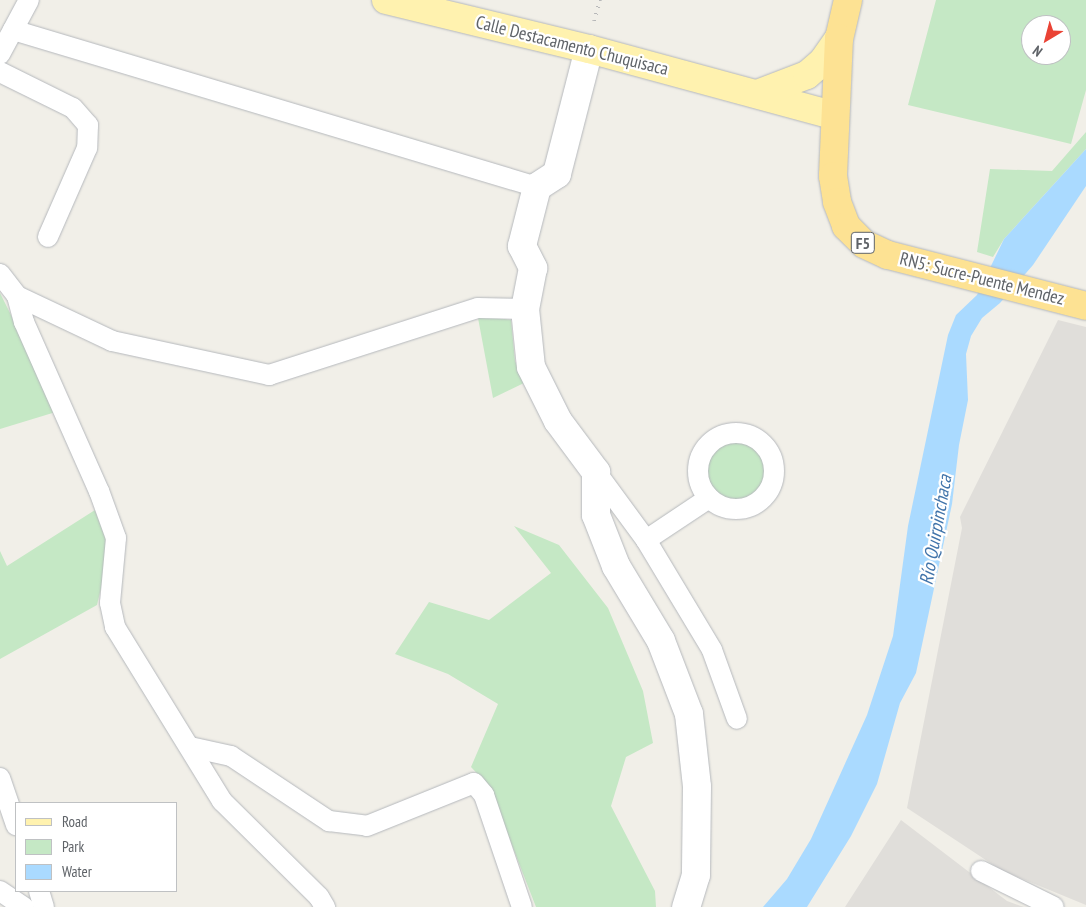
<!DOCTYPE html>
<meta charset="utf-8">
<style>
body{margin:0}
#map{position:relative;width:1086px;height:907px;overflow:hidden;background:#f1efe8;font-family:"PT Sans Narrow",sans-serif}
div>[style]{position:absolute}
.industrial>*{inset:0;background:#e0deda}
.green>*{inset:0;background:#c5e8c5}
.round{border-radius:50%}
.water>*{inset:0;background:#aadaff}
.roads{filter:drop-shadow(0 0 1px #b5b8bc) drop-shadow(0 0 1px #b5b8bc)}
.street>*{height:20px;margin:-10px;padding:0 10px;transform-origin:10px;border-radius:10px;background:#fff}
.street>.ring{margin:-10px;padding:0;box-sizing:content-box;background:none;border:20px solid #fff;border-radius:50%}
.secondary>*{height:28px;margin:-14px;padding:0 14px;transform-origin:14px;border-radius:14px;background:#fff}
.primary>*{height:28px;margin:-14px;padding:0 14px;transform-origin:14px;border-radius:14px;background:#fff2af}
.highway>*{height:28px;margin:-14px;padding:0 14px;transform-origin:14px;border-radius:14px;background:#fde293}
.rail>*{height:4px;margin-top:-2px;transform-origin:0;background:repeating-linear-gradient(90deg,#b6b7b8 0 1px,transparent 0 7px)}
span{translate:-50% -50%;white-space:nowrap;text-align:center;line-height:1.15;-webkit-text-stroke:4.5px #fff;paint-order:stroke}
.shield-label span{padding:1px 4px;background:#fff;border:1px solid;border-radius:4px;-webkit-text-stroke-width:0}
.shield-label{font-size:16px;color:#5f6368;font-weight:700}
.street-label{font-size:18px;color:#5f6368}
.water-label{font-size:19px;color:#4174aa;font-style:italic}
.legend{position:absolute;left:15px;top:802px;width:162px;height:90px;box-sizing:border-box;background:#fff;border:1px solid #bfc1c3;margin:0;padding:6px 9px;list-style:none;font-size:15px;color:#5f6368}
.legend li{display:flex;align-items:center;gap:10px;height:25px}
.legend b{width:25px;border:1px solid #bfc1c3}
.north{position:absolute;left:1021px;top:15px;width:50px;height:50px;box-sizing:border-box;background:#fff;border:1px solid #bfc1c3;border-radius:50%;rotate:217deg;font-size:14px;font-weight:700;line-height:20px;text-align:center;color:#5f6368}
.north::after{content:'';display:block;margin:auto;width:18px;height:22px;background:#ea4335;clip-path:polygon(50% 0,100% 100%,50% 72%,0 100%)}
</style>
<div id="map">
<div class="industrial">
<i style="clip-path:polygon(1058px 320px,1086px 327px,1086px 905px,1001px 870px,907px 808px,962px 528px,960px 517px)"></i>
<i style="clip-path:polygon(901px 820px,1007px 901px,1024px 907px,845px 907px)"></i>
</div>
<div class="green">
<i style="clip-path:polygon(evenodd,936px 0,1086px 0,1086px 90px,1071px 144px,908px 105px,936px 0,1031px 25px,1061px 25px,1061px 55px,1031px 55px,1031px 25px)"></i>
<i style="clip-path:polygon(1086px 132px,1086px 149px,1004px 239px,993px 257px,977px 252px,990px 169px,1052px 171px)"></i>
<i style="clip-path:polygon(0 293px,59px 411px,0 429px)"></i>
<i style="clip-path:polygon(491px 317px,511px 320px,515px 361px,524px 383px,493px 398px,478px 318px)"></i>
<i class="round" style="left:705px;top:440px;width:62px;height:62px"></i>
<i style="clip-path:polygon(95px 510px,110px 551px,97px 605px,0 659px,0 551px,7px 566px)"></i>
<i style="clip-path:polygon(514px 526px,559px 545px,608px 608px,643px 691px,653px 743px,626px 757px,611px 806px,655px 891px,656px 907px,536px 907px,489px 786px,471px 767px,498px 704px,448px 674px,395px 654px,429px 602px,489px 620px,551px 573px)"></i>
</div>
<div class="water">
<i style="clip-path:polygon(1086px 149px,1086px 186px,1033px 265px,1000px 303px,982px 318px,971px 336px,966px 354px,968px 400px,959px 445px,952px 504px,916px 673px,900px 703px,877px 784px,851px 836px,807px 907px,763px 907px,787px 879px,811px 839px,867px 715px,893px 636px,908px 526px,948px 335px,956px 315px,977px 295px,1004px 239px)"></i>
</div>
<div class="roads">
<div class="street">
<i style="left:13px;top:30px;width:547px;rotate:16.68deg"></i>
<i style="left:0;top:54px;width:61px;rotate:-61.8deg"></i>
<i style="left:0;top:72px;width:81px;rotate:26.3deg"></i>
<i style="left:73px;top:108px;width:23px;rotate:49deg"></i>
<i style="left:88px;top:125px;width:23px;rotate:92deg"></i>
<i style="left:87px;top:148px;width:97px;rotate:113.7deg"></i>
<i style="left:0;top:274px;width:28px;rotate:52deg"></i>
<i style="left:17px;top:296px;width:27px;rotate:75deg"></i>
<i style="left:24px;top:322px;width:185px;rotate:66.1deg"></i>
<i style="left:99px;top:491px;width:50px;rotate:70.1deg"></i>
<i style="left:116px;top:538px;width:65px;rotate:95.3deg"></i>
<i style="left:110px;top:603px;width:25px;rotate:78deg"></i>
<i style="left:115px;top:627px;width:204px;rotate:58.4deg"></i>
<i style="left:222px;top:801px;width:136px;rotate:44.7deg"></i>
<i style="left:319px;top:897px;width:12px;rotate:59deg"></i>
<i style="left:17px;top:296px;width:105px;rotate:25.3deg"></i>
<i style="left:112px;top:341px;width:161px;rotate:12.2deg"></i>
<i style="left:269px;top:375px;width:219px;rotate:-17.8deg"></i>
<i style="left:478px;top:308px;width:47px;rotate:1.2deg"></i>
<i class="ring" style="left:698px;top:433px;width:56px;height:56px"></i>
<i style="left:596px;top:472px;width:84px;rotate:53.7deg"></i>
<i style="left:646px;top:540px;width:128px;rotate:59deg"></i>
<i style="left:712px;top:650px;width:73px;rotate:70.1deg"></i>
<i style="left:646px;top:540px;width:76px;rotate:-33.7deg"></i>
<i style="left:190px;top:747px;width:42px;rotate:12.4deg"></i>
<i style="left:231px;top:756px;width:118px;rotate:33.6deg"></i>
<i style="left:329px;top:821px;width:38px;rotate:7deg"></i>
<i style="left:367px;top:826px;width:115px;rotate:-21.9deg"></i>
<i style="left:474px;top:783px;width:16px;rotate:50deg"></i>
<i style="left:484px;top:795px;width:118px;rotate:71.3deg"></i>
<i style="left:0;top:778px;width:50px;rotate:71.2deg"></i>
<i style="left:981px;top:871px;width:81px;rotate:26.3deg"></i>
<i style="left:0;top:891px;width:29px;rotate:34deg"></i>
<i style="left:39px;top:891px;width:17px;rotate:73deg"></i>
</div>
<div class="secondary">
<i style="left:589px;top:49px;width:129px;rotate:104.4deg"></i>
<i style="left:557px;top:174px;width:24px;rotate:147deg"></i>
<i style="left:537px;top:187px;width:61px;rotate:104.3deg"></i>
<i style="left:522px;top:246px;width:25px;rotate:63deg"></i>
<i style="left:533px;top:268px;width:42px;rotate:101deg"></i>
<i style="left:525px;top:309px;width:58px;rotate:84.1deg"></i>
<i style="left:531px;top:367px;width:60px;rotate:63.4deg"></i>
<i style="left:558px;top:421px;width:64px;rotate:53.3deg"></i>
<i style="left:596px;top:472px;width:43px;rotate:90deg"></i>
<i style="left:596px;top:515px;width:55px;rotate:68.6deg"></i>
<i style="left:616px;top:566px;width:87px;rotate:59deg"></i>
<i style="left:661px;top:641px;width:78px;rotate:69deg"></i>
<i style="left:689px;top:714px;width:73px;rotate:83.7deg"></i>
<i style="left:697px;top:787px;width:88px;rotate:90.7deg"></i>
<i style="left:696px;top:875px;width:34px;rotate:107deg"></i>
</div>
<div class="primary">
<i style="left:386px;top:0;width:209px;rotate:13.6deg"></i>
<i style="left:589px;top:49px;width:255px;rotate:15.2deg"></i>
<i style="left:757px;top:94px;width:53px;rotate:-20.8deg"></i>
<i style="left:807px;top:75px;width:21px;rotate:-41deg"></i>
<i style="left:823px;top:61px;width:28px;rotate:-55deg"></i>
</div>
<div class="highway">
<i style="left:848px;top:0;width:39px;rotate:103deg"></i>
<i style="left:839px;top:38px;width:138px;rotate:92.5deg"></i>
<i style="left:833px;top:176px;width:26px;rotate:81deg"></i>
<i style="left:837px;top:202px;width:26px;rotate:69deg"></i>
<i style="left:846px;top:226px;width:25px;rotate:45deg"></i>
<i style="left:864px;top:244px;width:26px;rotate:25deg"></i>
<i style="left:888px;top:255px;width:204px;rotate:14.4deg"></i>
</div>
</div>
<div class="rail">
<i style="left:594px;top:21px;width:22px;rotate:-74deg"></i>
</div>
<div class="shield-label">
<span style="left:863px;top:243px">F5</span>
</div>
<div class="street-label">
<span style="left:572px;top:46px;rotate:14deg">Calle Destacamento Chuquisaca</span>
<span style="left:982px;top:279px;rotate:14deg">RN5: Sucre-Puente Mendez</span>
</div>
<div class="water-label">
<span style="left:936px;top:530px;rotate:-80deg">Río Quirpinchaca</span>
</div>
<ul class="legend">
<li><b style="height:6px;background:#fff2af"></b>Road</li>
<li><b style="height:14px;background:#c5e8c5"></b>Park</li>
<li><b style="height:14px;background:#aadaff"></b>Water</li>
</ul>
<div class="north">N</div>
</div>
